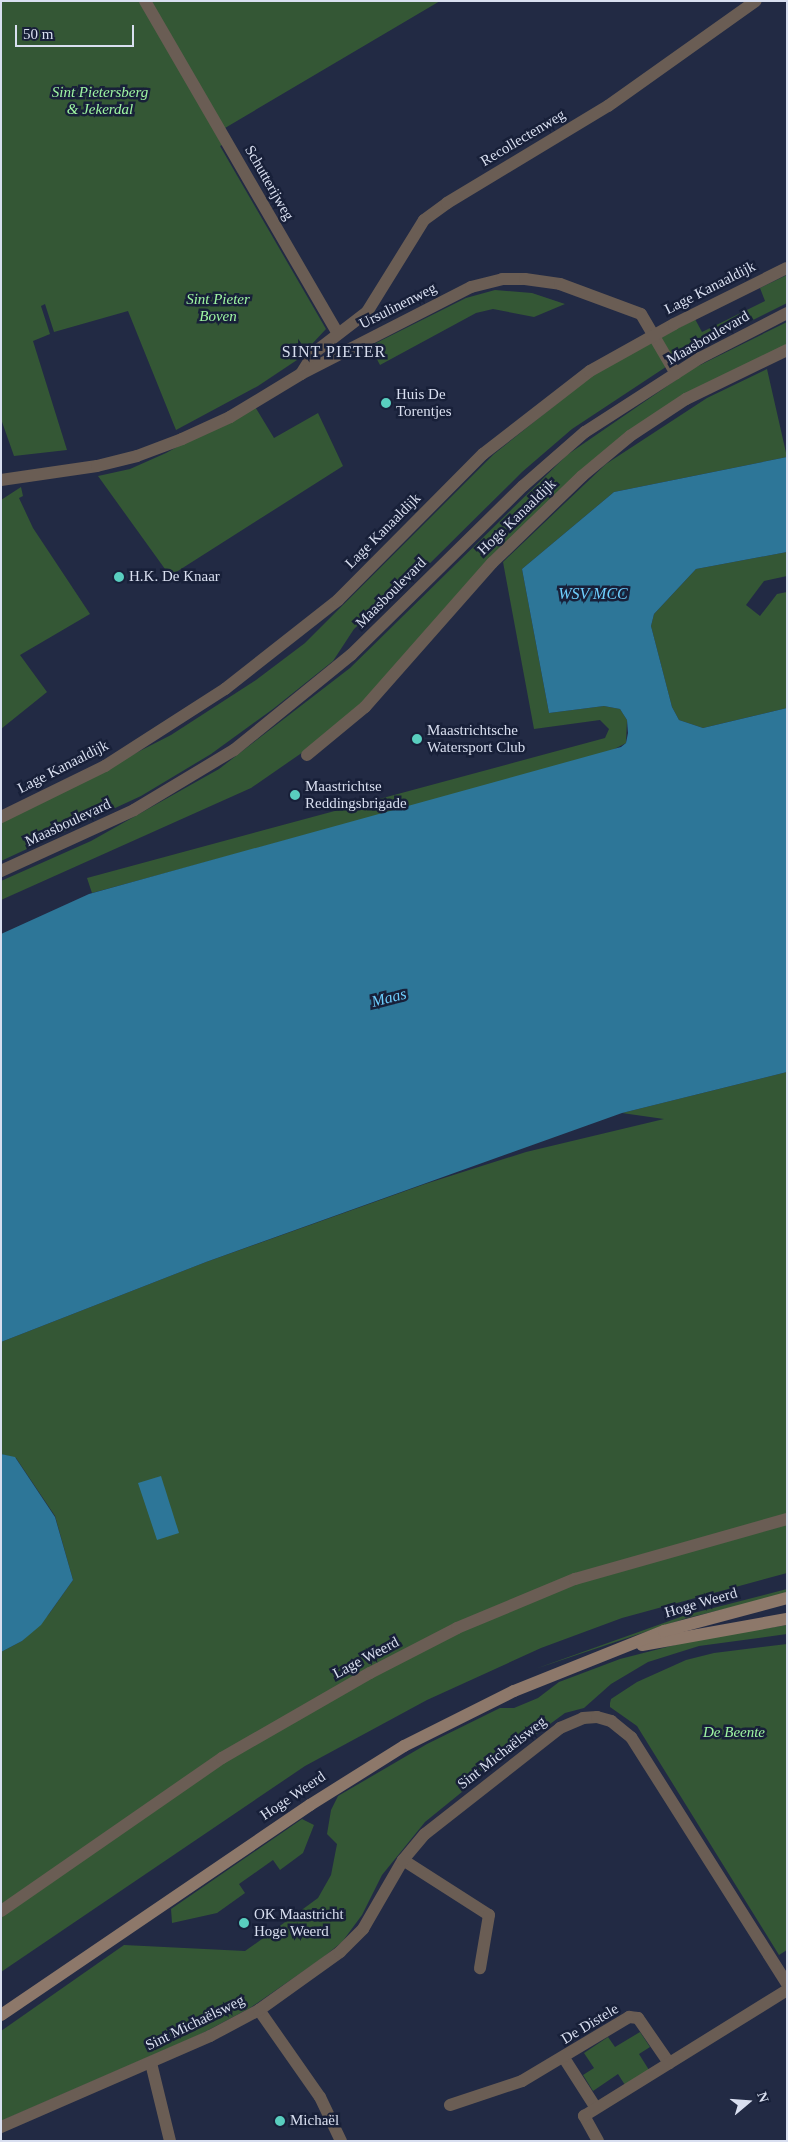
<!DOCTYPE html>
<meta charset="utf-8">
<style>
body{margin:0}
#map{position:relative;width:788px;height:2142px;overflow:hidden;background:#222a44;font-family:Georgia,serif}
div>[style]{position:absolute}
.green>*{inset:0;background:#345735}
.water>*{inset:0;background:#2d7698}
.minor>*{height:12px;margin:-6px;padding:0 6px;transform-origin:6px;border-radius:6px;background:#6a5d54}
.tertiary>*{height:12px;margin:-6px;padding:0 6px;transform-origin:6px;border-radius:6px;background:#6a5d54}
.secondary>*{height:12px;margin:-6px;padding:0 6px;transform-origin:6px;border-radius:6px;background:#8d786a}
.dots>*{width:14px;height:14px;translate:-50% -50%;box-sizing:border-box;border:2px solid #182039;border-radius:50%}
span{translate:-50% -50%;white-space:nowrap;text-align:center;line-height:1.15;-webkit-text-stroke:5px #182039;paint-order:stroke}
.park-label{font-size:15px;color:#9ef5a2;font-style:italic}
.street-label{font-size:15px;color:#d9dff0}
.poi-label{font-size:15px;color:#d9dff0}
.left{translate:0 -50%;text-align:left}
.neighbourhood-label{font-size:16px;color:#d9dff0;letter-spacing:1px}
.water-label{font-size:16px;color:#6ecefd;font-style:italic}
.frame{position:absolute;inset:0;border:2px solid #d9dff0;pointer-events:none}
.north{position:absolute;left:723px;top:2077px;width:50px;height:50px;-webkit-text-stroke:4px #182039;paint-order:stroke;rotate:72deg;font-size:14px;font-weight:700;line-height:20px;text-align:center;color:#d9dff0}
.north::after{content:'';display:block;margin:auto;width:18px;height:22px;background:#d9dff0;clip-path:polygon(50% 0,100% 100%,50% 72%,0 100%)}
.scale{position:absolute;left:15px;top:25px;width:119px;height:22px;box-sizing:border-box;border:2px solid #d9dff0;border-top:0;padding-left:6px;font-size:15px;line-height:18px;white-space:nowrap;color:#d9dff0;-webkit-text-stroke:4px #182039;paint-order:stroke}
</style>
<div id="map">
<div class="green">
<i style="clip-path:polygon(1px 1px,440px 1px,225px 128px,232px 140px,220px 146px,326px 329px,297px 360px,258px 386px,176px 430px,128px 311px,54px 332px,45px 304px,41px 306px,50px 334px,33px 341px,67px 450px,14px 456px,1px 419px)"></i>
<i style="clip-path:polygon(787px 275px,787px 303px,687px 353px,572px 429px,522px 472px,407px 586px,384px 601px,354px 629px,333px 661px,273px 709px,211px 754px,141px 796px,1px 861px,1px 822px,171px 735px,256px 680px,305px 643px,494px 454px,594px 374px,695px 319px,702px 332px,765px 301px,760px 288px)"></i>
<i style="clip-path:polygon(495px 290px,532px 293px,565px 304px,534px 317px,493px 309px,476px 313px,380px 365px,370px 346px,466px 298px)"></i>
<i style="clip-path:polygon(787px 322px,787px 344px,697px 390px,608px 453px,356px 709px,319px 741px,251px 788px,1px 900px,1px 881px,91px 841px,219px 769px,350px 668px,567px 455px,692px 369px)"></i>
<i style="clip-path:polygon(767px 369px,787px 457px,614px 492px,522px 569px,549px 713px,604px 706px,620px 709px,627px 720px,626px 743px,607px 753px,92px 893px,87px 878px,605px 738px,609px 729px,600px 720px,534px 729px,503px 562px,606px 464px,707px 398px)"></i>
<i style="clip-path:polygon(254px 405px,274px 438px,318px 413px,343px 466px,170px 576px,98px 476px,130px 469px,166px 453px)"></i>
<i style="clip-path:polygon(21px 487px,23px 496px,19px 498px,33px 528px,90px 614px,20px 655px,47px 692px,1px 729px,1px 500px)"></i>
<i style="clip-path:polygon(787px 552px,787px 576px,764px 581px,746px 605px,760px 616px,777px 594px,787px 592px,787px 708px,703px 728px,679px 720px,672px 707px,651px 626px,654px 614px,696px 569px)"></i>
<i style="clip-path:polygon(787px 1072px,787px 1573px,622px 1618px,541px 1648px,427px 1700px,305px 1766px,1px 1972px,1px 1652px,22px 1641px,49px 1614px,73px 1580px,55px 1516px,16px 1458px,1px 1454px,1px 1342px,206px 1262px,425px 1184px,526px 1152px,664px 1119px,622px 1113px)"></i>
<i style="clip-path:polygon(787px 1589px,787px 1594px,687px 1618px,535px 1669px,686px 1615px)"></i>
<i style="clip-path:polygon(787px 1625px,787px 1634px,699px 1646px,648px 1662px,611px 1684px,584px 1708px,565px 1713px,505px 1757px,425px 1822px,382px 1875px,362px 1915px,342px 1942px,321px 1959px,250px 2008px,199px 2035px,1px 2121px,1px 2031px,124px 1945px,245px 1951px,262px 1939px,318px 1898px,331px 1875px,337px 1844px,327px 1834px,331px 1810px,338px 1796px,427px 1744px,500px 1708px,514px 1708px,538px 1698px,559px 1682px,620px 1659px,698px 1639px)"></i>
<i style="clip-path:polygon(787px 1644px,787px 1950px,779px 1955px,637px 1726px,610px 1707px,610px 1703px,611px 1699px,637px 1682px,686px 1660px,714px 1653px)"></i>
<i style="clip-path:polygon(302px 1819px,314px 1825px,303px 1853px,280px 1870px,273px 1860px,239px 1884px,245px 1893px,217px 1913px,172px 1923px,171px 1909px)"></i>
<i style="clip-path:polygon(640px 2032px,650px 2047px,639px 2054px,649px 2070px,625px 2085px,618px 2074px,593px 2091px,583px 2075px,594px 2068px,584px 2053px,608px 2037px,615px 2047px)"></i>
</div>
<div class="water">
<i style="clip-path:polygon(787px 457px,787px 552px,696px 569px,654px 614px,651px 626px,672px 707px,679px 720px,703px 728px,787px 708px,787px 1072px,622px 1113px,206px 1262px,1px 1342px,1px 934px,89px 894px,621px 747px,626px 743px,628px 733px,627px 720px,620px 709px,604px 706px,549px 713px,522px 569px,614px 492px)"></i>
<i style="clip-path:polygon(1px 1454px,15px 1457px,55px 1517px,73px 1580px,41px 1625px,22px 1641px,1px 1652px)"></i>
<i style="clip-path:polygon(161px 1476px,179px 1533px,157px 1540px,138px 1483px)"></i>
</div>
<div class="minor">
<i style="left:145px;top:1px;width:383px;rotate:59.9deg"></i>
<i style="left:301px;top:374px;width:26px;rotate:-58deg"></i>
<i style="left:315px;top:352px;width:66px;rotate:-37.6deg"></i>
<i style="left:367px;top:312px;width:108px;rotate:-58.2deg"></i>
<i style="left:424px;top:220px;width:29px;rotate:-36deg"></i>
<i style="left:447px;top:203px;width:188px;rotate:-31.1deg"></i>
<i style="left:608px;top:106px;width:181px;rotate:-35.4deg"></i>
<i style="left:1px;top:480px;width:97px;rotate:-8.3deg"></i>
<i style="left:97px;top:466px;width:41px;rotate:-14deg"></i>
<i style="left:137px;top:456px;width:48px;rotate:-20.7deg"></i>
<i style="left:182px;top:439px;width:53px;rotate:-24.6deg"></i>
<i style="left:230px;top:417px;width:83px;rotate:-31.2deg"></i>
<i style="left:301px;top:374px;width:191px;rotate:-27.1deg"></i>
<i style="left:471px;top:287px;width:32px;rotate:-14deg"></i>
<i style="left:502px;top:279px;width:23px"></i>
<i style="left:525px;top:279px;width:35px;rotate:8deg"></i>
<i style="left:560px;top:284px;width:86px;rotate:20.3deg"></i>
<i style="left:641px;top:314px;width:69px;rotate:59.7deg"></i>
<i style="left:307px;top:755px;width:75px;rotate:-39.6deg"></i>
<i style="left:365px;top:707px;width:192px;rotate:-48.6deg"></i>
<i style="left:492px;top:563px;width:125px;rotate:-44deg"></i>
<i style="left:582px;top:476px;width:62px;rotate:-39.8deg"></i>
<i style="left:630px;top:436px;width:67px;rotate:-33.5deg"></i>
<i style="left:686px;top:399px;width:112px;rotate:-25.9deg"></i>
<i style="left:1px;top:817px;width:116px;rotate:-26.1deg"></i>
<i style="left:105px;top:766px;width:143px;rotate:-32.7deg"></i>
<i style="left:225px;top:689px;width:144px;rotate:-38.2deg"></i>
<i style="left:338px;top:600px;width:206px;rotate:-45.2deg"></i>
<i style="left:483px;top:454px;width:135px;rotate:-37.8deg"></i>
<i style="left:590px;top:371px;width:96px;rotate:-29.2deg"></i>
<i style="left:674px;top:324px;width:126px;rotate:-26.4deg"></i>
<i style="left:403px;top:1860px;width:102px;rotate:32.6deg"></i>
<i style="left:489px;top:1915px;width:54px;rotate:99.6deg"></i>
<i style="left:1px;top:1911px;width:269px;rotate:-34.7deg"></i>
<i style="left:222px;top:1758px;width:171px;rotate:-29.9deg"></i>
<i style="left:370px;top:1673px;width:98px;rotate:-27.3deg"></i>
<i style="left:457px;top:1628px;width:128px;rotate:-22.6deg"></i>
<i style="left:575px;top:1579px;width:220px;rotate:-15.8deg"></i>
<i style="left:259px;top:2010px;width:106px;rotate:55deg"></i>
<i style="left:320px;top:2097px;width:49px;rotate:64.5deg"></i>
<i style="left:564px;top:2058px;width:59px;rotate:57.4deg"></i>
<i style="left:151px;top:2063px;width:80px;rotate:76.3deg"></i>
<i style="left:450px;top:2105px;width:76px;rotate:-18.4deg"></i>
<i style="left:522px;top:2081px;width:125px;rotate:-30.9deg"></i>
<i style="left:629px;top:2017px;width:9px;rotate:6deg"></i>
<i style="left:638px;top:2018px;width:55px;rotate:55.4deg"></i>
<i style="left:1px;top:2127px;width:228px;rotate:-23.5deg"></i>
<i style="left:210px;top:2036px;width:55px;rotate:-28deg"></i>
<i style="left:259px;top:2010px;width:100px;rotate:-35.6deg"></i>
<i style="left:340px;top:1952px;width:33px;rotate:-45deg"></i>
<i style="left:363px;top:1929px;width:80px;rotate:-59.9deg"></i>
<i style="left:403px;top:1860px;width:34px;rotate:-50deg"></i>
<i style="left:425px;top:1834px;width:172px;rotate:-38.1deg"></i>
<i style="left:560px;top:1728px;width:25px;rotate:-23deg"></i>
<i style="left:583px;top:1718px;width:14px;rotate:-4deg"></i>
<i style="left:597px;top:1717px;width:15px;rotate:16deg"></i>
<i style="left:611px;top:1721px;width:26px;rotate:39deg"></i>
<i style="left:631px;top:1737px;width:292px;rotate:57.7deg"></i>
<i style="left:598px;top:2141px;width:29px;rotate:-119deg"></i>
<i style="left:584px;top:2116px;width:239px;rotate:-31.8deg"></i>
</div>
<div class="tertiary">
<i style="left:1px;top:871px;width:146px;rotate:-24.6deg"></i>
<i style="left:134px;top:810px;width:117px;rotate:-31deg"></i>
<i style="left:234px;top:750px;width:151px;rotate:-39.1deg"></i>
<i style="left:351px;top:655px;width:241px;rotate:-44.5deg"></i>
<i style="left:523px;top:486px;width:82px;rotate:-41.1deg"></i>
<i style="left:585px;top:432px;width:137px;rotate:-32.8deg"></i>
<i style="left:700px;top:358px;width:98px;rotate:-27.3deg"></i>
</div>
<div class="secondary">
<i style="left:642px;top:1645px;width:147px;rotate:-10.2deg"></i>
<i style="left:1px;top:2015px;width:374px;rotate:-34.2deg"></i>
<i style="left:310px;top:1805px;width:111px;rotate:-32.1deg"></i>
<i style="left:404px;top:1746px;width:123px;rotate:-26.6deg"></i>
<i style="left:514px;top:1691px;width:162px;rotate:-21.8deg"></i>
<i style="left:664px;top:1631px;width:127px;rotate:-15deg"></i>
</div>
<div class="dots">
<i style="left:386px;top:403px;background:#59cebf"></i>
<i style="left:119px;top:577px;background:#59cebf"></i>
<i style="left:417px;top:739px;background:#59cebf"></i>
<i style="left:295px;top:795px;background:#59cebf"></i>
<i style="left:244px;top:1923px;background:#59cebf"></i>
<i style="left:280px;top:2121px;background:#59cebf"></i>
</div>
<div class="park-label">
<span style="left:100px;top:101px">Sint Pietersberg<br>&amp; Jekerdal</span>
<span style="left:218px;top:308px">Sint Pieter<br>Boven</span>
<span style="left:734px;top:1733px">De Beente</span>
</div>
<div class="street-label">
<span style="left:523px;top:138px;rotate:-31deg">Recollectenweg</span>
<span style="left:269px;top:183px;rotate:60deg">Schutterijweg</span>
<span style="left:710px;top:288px;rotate:-27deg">Lage Kanaaldijk</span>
<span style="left:398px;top:306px;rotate:-27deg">Ursulinenweg</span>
<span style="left:708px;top:338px;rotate:-30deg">Maasboulevard</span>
<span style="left:517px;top:517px;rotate:-44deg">Hoge Kanaaldijk</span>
<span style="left:383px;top:531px;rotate:-45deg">Lage Kanaaldijk</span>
<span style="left:391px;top:593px;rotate:-45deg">Maasboulevard</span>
<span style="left:63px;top:767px;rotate:-27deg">Lage Kanaaldijk</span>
<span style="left:68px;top:823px;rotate:-25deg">Maasboulevard</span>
<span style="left:701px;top:1603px;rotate:-16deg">Hoge Weerd</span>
<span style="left:366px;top:1658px;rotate:-28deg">Lage Weerd</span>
<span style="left:502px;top:1753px;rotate:-38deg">Sint Michaëlsweg</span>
<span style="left:293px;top:1796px;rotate:-34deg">Hoge Weerd</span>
<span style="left:195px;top:2023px;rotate:-26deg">Sint Michaëlsweg</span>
<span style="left:590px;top:2024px;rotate:-31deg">De Distele</span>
</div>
<div class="poi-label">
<span class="left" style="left:396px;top:403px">Huis De<br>Torentjes</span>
<span class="left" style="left:129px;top:577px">H.K. De Knaar</span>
<span class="left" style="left:427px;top:739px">Maastrichtsche<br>Watersport Club</span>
<span class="left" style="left:305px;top:795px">Maastrichtse<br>Reddingsbrigade</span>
<span class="left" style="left:254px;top:1923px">OK Maastricht<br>Hoge Weerd</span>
<span class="left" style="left:290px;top:2121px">Michaël</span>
</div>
<div class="neighbourhood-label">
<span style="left:334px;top:352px">SINT PIETER</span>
</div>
<div class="water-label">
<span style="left:593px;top:594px">WSV MCC</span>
<span style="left:389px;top:998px;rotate:-14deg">Maas</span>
</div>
<div class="frame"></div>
<div class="north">N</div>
<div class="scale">50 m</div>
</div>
